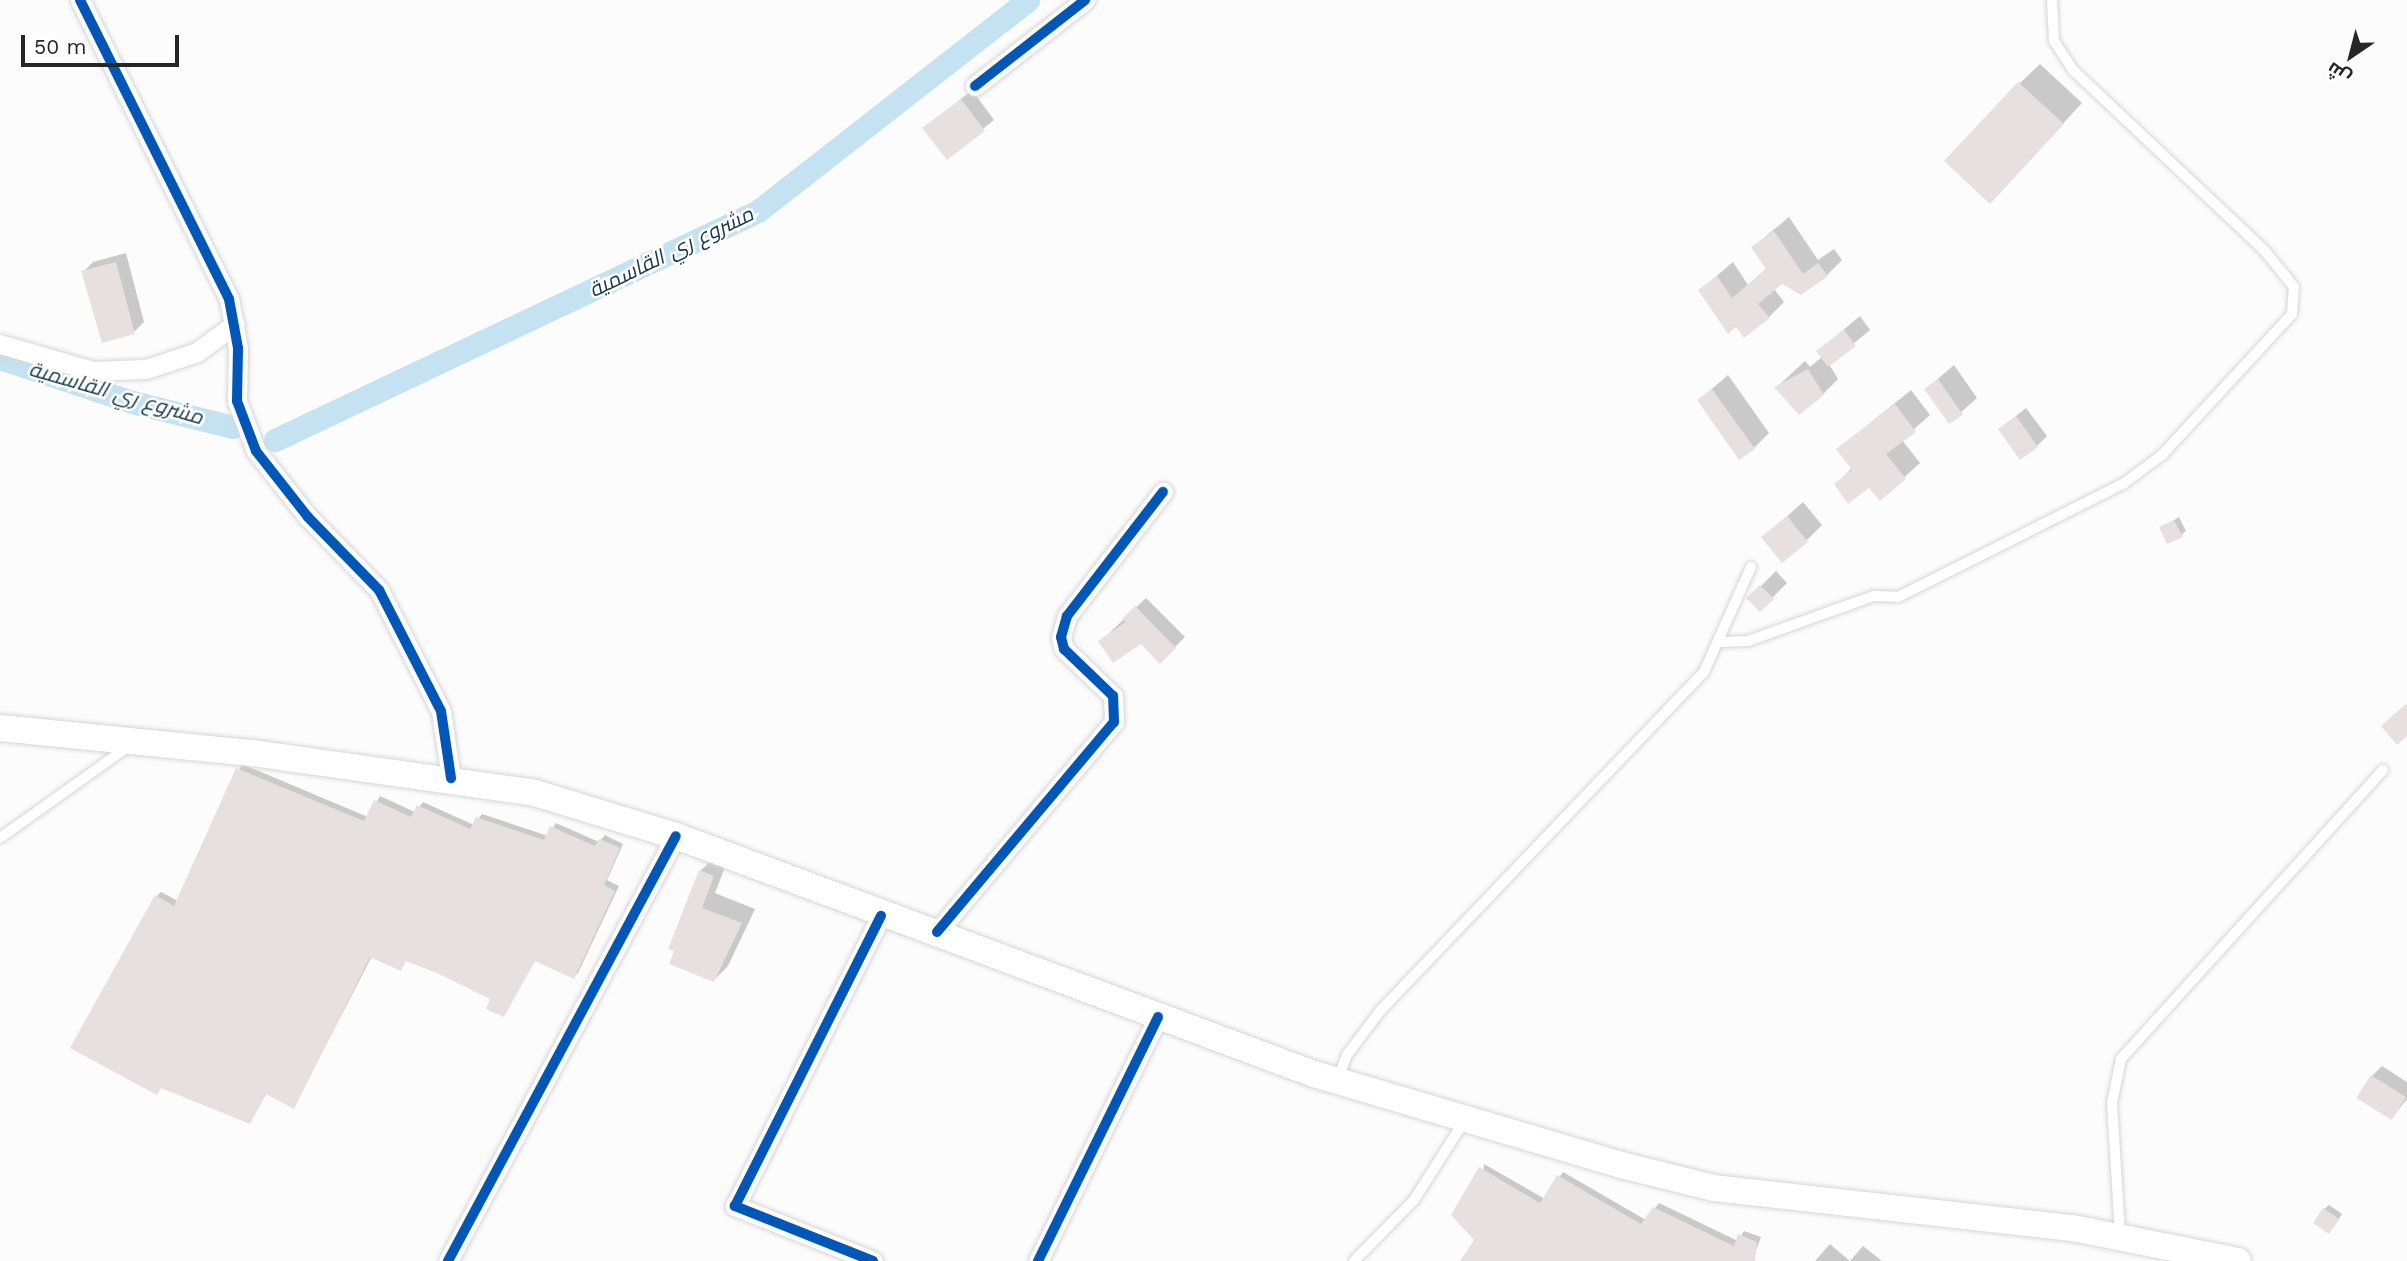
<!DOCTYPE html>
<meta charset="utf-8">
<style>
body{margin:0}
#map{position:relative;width:2407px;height:1261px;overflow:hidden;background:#fcfcfc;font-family:"Work Sans",Cairo,sans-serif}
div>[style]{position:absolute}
.shadow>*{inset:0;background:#0003}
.canal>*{height:23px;margin:-11.5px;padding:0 11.5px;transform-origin:11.5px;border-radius:11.5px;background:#c4e2f2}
.building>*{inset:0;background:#e8dfdf}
.roads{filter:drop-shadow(0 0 2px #d6d6d6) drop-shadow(0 0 2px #d6d6d6)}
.service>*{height:10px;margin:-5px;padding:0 5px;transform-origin:5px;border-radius:5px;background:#fff}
.minor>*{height:19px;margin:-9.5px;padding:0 9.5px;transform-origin:9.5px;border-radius:9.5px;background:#fff}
.secondary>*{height:26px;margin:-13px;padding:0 13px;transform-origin:13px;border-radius:13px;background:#fff}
.cycleway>*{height:10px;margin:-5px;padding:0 5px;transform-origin:5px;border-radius:5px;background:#0057b8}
span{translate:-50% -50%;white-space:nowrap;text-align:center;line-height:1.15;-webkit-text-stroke:5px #fff;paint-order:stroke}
.water-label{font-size:21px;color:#123848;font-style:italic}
.north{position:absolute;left:2316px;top:21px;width:70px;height:70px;-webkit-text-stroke:5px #fff;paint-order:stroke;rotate:215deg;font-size:19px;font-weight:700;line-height:28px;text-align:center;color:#262627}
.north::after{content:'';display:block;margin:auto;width:24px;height:32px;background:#262627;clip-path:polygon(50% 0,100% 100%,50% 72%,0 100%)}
.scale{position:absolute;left:21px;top:35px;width:158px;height:32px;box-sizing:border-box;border:4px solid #262627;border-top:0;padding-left:9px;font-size:21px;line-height:24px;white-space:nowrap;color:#262627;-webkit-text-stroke:5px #fff;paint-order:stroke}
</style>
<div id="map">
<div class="shadow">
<i style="clip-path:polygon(2040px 64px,2082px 103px,2010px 181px,2019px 84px)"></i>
<i style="clip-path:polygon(972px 90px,994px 120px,947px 158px,925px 128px)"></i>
<i style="clip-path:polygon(1789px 217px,1818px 260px,1834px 249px,1842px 260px,1827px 275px,1782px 282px,1774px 289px,1784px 302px,1769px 317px,1736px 325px,1700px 290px,1733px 262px,1748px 285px,1767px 268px,1753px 247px)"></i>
<i style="clip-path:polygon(126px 253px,144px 322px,134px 332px,83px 272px,93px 262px)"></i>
<i style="clip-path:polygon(1860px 316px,1870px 330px,1829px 364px,1838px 379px,1823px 394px,1777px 387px,1805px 361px,1810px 367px,1822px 357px,1818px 351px)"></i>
<i style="clip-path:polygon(1954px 365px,1977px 398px,1950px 422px,1926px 389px)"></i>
<i style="clip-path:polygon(1728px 375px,1769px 433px,1754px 448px,1699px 400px)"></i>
<i style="clip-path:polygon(1911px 390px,1930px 415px,1902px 440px,1920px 463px,1880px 499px,1869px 486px,1836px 484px,1852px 468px,1838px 449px)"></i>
<i style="clip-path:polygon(2026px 408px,2047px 436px,2037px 446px,2000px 429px)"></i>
<i style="clip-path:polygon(1803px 502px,1822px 525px,1807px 540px,1763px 538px)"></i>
<i style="clip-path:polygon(2179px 517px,2186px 531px,2181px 535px,2161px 528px)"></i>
<i style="clip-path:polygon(1776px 571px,1787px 583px,1760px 610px,1749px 598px)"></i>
<i style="clip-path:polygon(1146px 598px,1185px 637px,1161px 661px,1141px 642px,1100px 642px)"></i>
<i style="clip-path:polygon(242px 764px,368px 817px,380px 796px,415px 812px,423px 802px,474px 825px,482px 814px,548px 836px,556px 823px,599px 842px,605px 835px,623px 844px,607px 880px,619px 886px,578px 973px,574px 977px,536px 959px,503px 1015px,493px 998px,407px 959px,400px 969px,372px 956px,294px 1107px,267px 1093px,249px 1122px,162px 1087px,157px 1093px,157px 896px,161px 892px,178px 901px)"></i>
<i style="clip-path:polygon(715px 857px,727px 862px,715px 893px,755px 909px,728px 966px,714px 980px,676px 950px,700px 871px)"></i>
<i style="clip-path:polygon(2382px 1066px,2407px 1082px,2407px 1099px,2392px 1118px,2372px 1076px)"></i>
<i style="clip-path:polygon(1484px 1164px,1545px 1199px,1563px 1172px,1646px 1220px,1659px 1203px,1738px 1241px,1744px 1231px,1761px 1237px,1752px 1261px,1462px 1261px,1476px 1240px)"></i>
<i style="clip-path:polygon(2329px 1205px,2342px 1214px,2333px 1228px,2324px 1209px)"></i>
<i style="clip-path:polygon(1830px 1244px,1850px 1261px,1863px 1246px,1882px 1261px,1815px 1261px)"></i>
</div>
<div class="canal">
<i style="left:0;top:358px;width:139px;rotate:18.4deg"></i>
<i style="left:132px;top:402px;width:104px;rotate:13.9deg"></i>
<i style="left:275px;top:440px;width:535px;rotate:-25.37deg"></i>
<i style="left:758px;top:211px;width:343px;rotate:-38deg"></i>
</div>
<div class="building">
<i style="clip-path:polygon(2018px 82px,2064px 124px,1990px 204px,1944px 161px)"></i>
<i style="clip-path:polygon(961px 99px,985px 131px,947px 160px,922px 128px)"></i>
<i style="clip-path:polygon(1774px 231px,1803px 274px,1818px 263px,1828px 276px,1801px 295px,1782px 284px,1758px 304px,1770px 318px,1744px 338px,1736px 327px,1728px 334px,1698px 290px,1717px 276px,1732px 298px,1766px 269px,1751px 247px)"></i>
<i style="clip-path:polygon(116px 262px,135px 334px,102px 343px,81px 271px)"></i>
<i style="clip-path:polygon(1844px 330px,1856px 346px,1828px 367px,1816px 351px)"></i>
<i style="clip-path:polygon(1808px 369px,1824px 395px,1799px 415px,1774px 387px)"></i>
<i style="clip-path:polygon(1938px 379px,1963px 415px,1949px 424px,1924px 389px)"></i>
<i style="clip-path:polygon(1712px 389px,1755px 449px,1739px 460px,1697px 400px)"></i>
<i style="clip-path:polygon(1895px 404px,1916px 432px,1886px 454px,1906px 479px,1880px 501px,1869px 488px,1848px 504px,1834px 484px,1852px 470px,1836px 449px)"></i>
<i style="clip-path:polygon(2016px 416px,2038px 447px,2020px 460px,1998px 429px)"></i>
<i style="clip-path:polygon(1787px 516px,1808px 542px,1782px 563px,1761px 537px)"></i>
<i style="clip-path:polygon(2174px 520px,2183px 537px,2167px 544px,2159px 527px)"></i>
<i style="clip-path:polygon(1760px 585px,1774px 599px,1760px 612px,1746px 598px)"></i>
<i style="clip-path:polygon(1135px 606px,1176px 648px,1160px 664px,1141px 644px,1113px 663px,1098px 641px,1126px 622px,1122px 619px)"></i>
<i style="clip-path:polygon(2407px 703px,2407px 736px,2397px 745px,2381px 726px)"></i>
<i style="clip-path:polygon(236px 768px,364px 821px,374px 800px,411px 817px,417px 805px,470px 829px,476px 817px,544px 840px,550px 826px,595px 846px,599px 839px,620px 848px,604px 885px,615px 891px,574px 979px,535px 961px,504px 1017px,486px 1009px,490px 999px,437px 973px,406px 961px,401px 971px,370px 957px,294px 1109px,266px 1094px,250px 1124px,161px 1088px,157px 1095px,70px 1048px,155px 895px,174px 906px)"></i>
<i style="clip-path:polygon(699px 870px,714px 876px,702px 908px,742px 923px,714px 982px,669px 964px,674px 951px,668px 949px)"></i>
<i style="clip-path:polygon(2371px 1075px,2406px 1097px,2392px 1120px,2356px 1098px)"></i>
<i style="clip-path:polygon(1479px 1167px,1540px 1203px,1557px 1175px,1641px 1224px,1653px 1207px,1734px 1246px,1738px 1234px,1757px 1242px,1755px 1261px,1460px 1261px,1474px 1240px,1451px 1215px)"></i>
<i style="clip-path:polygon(2323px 1208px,2339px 1219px,2329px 1234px,2313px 1223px)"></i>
</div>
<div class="roads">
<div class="service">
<i style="left:1721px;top:642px;width:27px;rotate:-2deg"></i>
<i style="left:1748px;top:641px;width:134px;rotate:-19.7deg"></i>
<i style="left:1874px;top:596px;width:24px;rotate:2deg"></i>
<i style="left:1898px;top:597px;width:252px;rotate:-26.7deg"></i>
<i style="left:2123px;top:484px;width:49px;rotate:-36.6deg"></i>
<i style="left:2162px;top:455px;width:192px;rotate:-47.3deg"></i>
<i style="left:2292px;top:314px;width:27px;rotate:-86deg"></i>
<i style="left:2294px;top:287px;width:48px;rotate:-129deg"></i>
<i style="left:2264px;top:250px;width:262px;rotate:-136.7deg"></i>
<i style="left:2073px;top:70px;width:35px;rotate:-123deg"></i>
<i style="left:2054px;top:41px;width:41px;rotate:-92.8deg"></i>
<i style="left:0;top:838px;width:158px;rotate:-35.5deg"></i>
<i style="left:1337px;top:1081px;width:28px;rotate:-69deg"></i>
<i style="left:1347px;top:1055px;width:55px;rotate:-53.1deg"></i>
<i style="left:1380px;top:1011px;width:469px;rotate:-46.3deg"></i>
<i style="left:1704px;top:672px;width:115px;rotate:-65.9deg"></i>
<i style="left:2120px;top:1234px;width:131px;rotate:-93.5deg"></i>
<i style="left:2112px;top:1103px;width:45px;rotate:-78.4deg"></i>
<i style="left:2121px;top:1059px;width:390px;rotate:-47.8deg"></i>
<i style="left:1354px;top:1261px;width:86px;rotate:-45.5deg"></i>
<i style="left:1414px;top:1200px;width:95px;rotate:-57.5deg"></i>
</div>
<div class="minor">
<i style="left:80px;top:0;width:334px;rotate:63.5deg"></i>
<i style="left:229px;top:299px;width:50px;rotate:79.6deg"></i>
<i style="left:238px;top:348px;width:53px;rotate:91.1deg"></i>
<i style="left:237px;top:401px;width:53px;rotate:69.2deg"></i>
<i style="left:256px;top:451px;width:84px;rotate:51.8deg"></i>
<i style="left:308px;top:517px;width:102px;rotate:45.8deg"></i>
<i style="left:379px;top:590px;width:136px;rotate:62.9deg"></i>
<i style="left:441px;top:711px;width:68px;rotate:81.5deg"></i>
<i style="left:975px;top:86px;width:140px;rotate:-38deg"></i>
<i style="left:0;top:344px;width:97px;rotate:16.2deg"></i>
<i style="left:93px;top:371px;width:53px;rotate:-2.2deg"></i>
<i style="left:146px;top:369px;width:54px;rotate:-18.4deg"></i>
<i style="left:197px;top:352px;width:47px;rotate:-36.4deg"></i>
<i style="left:937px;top:932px;width:275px;rotate:-49.9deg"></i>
<i style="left:1114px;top:722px;width:26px;rotate:-92deg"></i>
<i style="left:1113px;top:696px;width:68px;rotate:-136.2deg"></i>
<i style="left:1064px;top:649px;width:12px;rotate:-104deg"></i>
<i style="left:1061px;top:637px;width:22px;rotate:-74deg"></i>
<i style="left:1067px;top:616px;width:157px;rotate:-52.3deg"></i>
<i style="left:448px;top:1261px;width:482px;rotate:-61.8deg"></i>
<i style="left:873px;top:1261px;width:149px;rotate:-158.3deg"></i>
<i style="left:735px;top:1206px;width:325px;rotate:-63.3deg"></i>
<i style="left:1038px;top:1261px;width:272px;rotate:-63.8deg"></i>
</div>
<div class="secondary">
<i style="left:0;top:728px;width:253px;rotate:5.7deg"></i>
<i style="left:252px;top:753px;width:286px;rotate:8deg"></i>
<i style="left:535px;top:793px;width:147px;rotate:17deg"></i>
<i style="left:676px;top:836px;width:681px;rotate:20.46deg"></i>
<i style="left:1314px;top:1074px;width:320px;rotate:16.5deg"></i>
<i style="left:1621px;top:1165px;width:96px;rotate:13.9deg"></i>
<i style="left:1714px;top:1188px;width:361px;rotate:6.4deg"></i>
<i style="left:2073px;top:1228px;width:168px;rotate:11.3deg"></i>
</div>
</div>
<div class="cycleway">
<i style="left:80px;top:0;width:334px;rotate:63.5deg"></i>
<i style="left:229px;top:299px;width:50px;rotate:79.6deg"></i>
<i style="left:238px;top:348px;width:53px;rotate:91.1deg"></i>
<i style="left:237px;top:401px;width:53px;rotate:69.2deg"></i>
<i style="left:256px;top:451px;width:84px;rotate:51.8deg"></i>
<i style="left:308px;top:517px;width:102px;rotate:45.8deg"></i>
<i style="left:379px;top:590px;width:136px;rotate:62.9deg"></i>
<i style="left:441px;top:711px;width:68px;rotate:81.5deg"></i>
<i style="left:975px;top:86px;width:140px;rotate:-38deg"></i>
<i style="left:937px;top:932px;width:275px;rotate:-49.9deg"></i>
<i style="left:1114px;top:722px;width:26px;rotate:-92deg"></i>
<i style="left:1113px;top:696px;width:68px;rotate:-136.2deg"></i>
<i style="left:1064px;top:649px;width:12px;rotate:-104deg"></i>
<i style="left:1061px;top:637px;width:22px;rotate:-74deg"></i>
<i style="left:1067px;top:616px;width:157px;rotate:-52.3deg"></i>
<i style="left:448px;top:1261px;width:482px;rotate:-61.8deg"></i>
<i style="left:873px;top:1261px;width:149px;rotate:-158.3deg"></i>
<i style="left:735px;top:1206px;width:325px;rotate:-63.3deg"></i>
<i style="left:1038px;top:1261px;width:272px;rotate:-63.8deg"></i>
</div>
<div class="water-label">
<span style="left:671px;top:252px;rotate:-26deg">مشروع ري القاسمية</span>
<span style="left:116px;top:393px;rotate:16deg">مشروع ري القاسمية</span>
</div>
<div class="north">ش</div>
<div class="scale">50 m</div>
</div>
